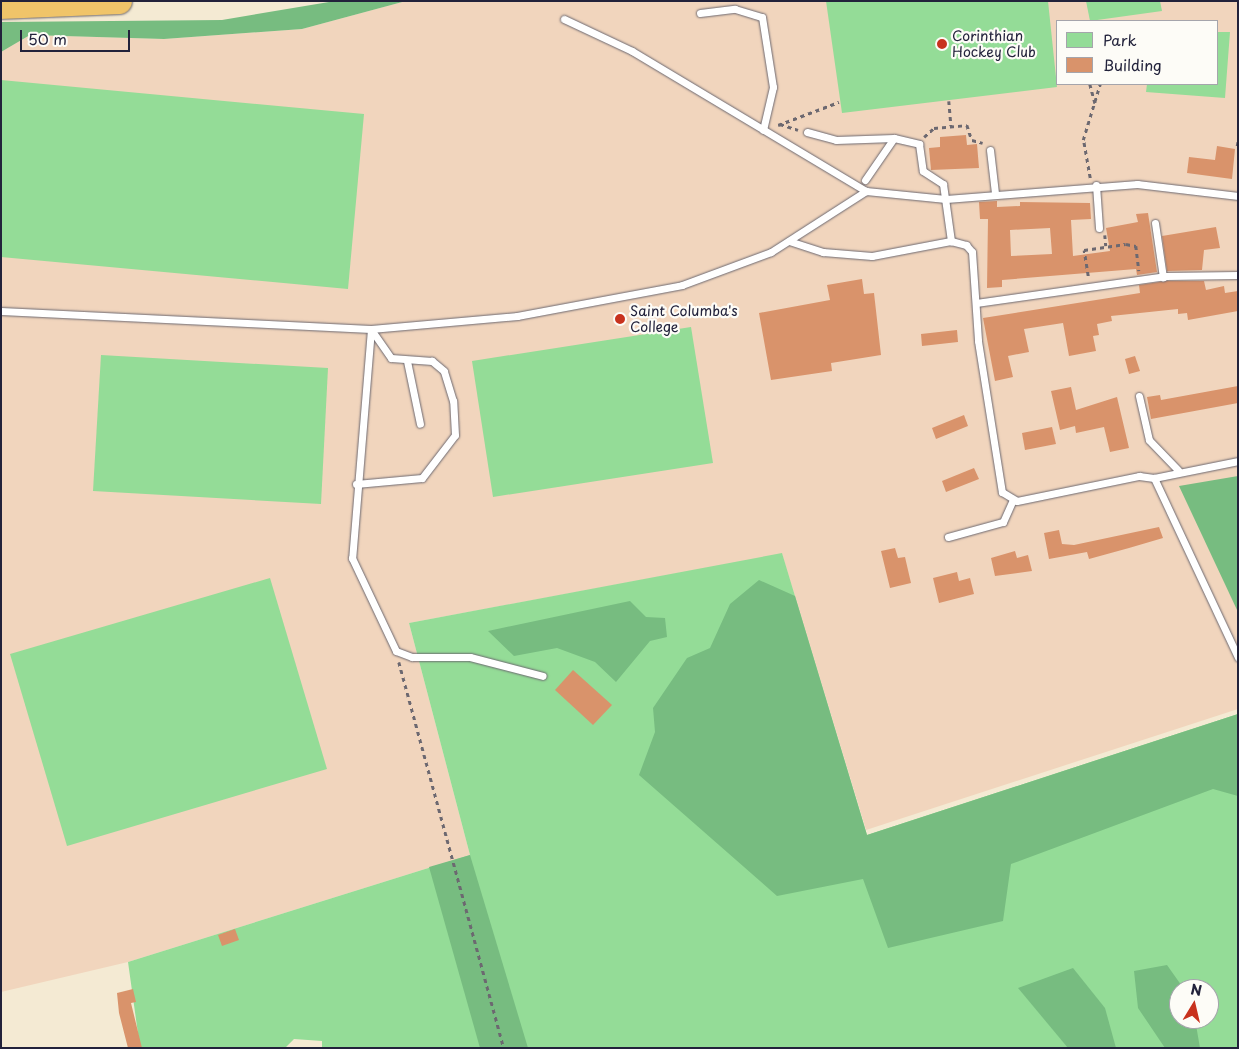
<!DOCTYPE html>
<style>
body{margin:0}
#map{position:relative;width:1239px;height:1049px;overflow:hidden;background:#f4ead3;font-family:"Playpen Sans",sans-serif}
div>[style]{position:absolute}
.built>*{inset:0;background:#f1d5bd}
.green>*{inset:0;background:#94dc97}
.forest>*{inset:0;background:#77bc80}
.building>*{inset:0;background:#d9936b}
.path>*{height:2.5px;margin-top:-1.25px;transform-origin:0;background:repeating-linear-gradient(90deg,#6c6870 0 4px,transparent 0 8px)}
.roads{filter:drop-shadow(0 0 1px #6c6870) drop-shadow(0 0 1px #6c6870)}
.lane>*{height:7px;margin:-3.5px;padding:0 3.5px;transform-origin:3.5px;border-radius:3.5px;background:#fff}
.highway>*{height:25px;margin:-12.5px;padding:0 12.5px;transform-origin:12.5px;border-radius:12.5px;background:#f0c469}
.dots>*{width:14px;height:14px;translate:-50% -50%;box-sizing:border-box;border:2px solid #fdfcf7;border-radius:50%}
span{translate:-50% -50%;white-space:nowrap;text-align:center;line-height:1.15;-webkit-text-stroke:4.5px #fdfcf7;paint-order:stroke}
.poi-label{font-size:14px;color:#22223b}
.left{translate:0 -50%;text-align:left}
.frame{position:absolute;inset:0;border:2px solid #22223b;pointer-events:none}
.legend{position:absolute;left:1056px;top:20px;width:162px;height:65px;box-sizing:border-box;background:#fdfcf7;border:1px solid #a5a5ac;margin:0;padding:6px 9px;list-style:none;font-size:15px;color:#22223b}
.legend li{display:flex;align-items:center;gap:10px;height:25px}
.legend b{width:25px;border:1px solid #a5a5ac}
.north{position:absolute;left:1169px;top:979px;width:50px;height:50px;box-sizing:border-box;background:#fdfcf7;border:1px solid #a5a5ac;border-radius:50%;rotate:9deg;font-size:14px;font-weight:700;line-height:20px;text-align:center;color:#22223b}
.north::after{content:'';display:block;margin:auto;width:18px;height:22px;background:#c8321e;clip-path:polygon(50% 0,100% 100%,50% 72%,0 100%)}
.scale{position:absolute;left:20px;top:30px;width:110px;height:22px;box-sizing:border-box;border:2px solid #22223b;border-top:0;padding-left:6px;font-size:15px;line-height:18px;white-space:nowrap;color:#22223b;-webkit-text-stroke:4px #fdfcf7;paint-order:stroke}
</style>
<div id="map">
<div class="built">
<i style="clip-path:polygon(evenodd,406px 1px,1238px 1px,1238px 709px,866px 830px,782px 554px,409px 623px,470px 855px,128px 962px,1px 992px,1px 52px,30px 35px,164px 39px,302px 29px,406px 1px,1058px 21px,1218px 21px,1218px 84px,1058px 84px,1058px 21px)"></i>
</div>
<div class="green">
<i style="clip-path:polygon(826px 1px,1048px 1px,1057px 87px,842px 113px)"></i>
<i style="clip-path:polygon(1086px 1px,1160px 1px,1162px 11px,1090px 21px)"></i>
<i style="clip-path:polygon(1218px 32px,1230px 32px,1225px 98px,1146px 92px,1147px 84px,1218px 84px)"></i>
<i style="clip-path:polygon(1px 80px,364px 114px,348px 289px,1px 257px)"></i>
<i style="clip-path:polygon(691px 327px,713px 463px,493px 497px,472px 361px)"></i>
<i style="clip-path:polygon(101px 355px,328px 368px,321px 504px,93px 491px)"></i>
<i style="clip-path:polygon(evenodd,782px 553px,867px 835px,1238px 714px,1238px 1048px,322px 1048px,322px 1041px,294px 1039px,285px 1048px,140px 1048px,128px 962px,470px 855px,409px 623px,782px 553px,1179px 989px,1209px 989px,1209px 1019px,1179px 1019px,1179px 989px)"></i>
<i style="clip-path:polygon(270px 578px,327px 769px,67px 846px,10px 654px)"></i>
</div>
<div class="forest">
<i style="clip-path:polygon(335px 1px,406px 1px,302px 29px,164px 39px,30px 35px,1px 52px,1px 22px,222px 20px)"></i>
<i style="clip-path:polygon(1238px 476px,1238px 612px,1179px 486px)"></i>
<i style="clip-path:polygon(759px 580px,795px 596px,867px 835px,1238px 714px,1238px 796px,1213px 789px,1011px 864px,1003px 921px,888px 948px,863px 879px,777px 896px,639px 775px,655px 732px,653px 708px,687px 658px,710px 648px,730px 604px)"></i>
<i style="clip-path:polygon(630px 601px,646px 617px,665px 618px,667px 637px,650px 641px,616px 682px,595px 662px,557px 648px,514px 656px,488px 631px)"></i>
<i style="clip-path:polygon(470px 855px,528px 1048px,480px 1048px,429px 867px)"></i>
<i style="clip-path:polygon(1167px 965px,1184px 989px,1179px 989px,1179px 1019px,1195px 1019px,1200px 1048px,1165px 1048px,1138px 1008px,1134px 971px)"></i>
<i style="clip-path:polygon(1073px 968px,1105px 1008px,1116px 1048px,1068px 1048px,1018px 988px)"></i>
</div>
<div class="building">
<i style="clip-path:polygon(966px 135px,967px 145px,977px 144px,979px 168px,931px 170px,929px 148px,940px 147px,940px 137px)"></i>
<i style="clip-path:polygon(1217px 146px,1235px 149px,1232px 179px,1187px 173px,1189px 157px,1215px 160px)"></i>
<i style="clip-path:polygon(evenodd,997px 201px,997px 207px,1020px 206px,1020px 202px,1090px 203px,1091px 219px,1071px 220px,1073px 256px,1110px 251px,1106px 228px,1138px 222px,1136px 214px,1148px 213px,1157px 272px,1137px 275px,1136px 269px,1002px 280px,1002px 287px,987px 288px,988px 219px,980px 219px,979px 202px,997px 201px,1050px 228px,1052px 254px,1011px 256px,1010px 230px,1050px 228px)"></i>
<i style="clip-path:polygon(1216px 227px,1220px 248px,1204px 250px,1202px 270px,1167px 271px,1162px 236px)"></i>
<i style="clip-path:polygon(862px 279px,864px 294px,874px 293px,881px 355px,831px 363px,832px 371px,771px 380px,759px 313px,830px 300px,827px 285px)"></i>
<i style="clip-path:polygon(1166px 281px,1204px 281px,1206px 290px,1224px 286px,1225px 293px,1238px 291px,1238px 311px,1188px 320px,1187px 313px,1178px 314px,1178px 309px,1111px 316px,1112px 321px,1097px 324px,1099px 335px,1093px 336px,1096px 351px,1069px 356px,1063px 323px,1024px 329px,1029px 352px,1008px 356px,1013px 377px,995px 381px,983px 318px,1140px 293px,1139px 285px)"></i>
<i style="clip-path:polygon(957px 330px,958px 342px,922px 346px,921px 334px)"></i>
<i style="clip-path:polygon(1135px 356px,1140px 371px,1129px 374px,1125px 359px)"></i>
<i style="clip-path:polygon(1238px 386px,1238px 403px,1151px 419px,1147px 397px,1160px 395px,1161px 400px)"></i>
<i style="clip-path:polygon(1071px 387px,1076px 410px,1117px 397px,1129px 448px,1110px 452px,1104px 427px,1076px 433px,1075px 426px,1060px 430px,1051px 391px)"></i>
<i style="clip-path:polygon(964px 415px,968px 426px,936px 439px,932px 428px)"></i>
<i style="clip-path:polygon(1052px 427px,1056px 444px,1025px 450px,1022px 433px)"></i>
<i style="clip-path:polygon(974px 468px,979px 479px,946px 492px,942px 481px)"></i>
<i style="clip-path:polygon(1159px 527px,1163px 538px,1129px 548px,1089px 559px,1087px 552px,1049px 559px,1044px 533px,1059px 530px,1062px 544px,1074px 545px)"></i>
<i style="clip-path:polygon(895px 548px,898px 558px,905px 557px,911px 583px,890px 588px,881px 551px)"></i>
<i style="clip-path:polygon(1015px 551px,1017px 558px,1028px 555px,1032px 571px,995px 576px,991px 558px)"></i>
<i style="clip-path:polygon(957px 572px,959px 581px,970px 578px,974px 594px,939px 603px,933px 578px)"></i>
<i style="clip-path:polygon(573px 670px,612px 705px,593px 725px,555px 690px)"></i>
<i style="clip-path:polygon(235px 929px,239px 940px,222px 946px,218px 935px)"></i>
<i style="clip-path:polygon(133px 989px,136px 1002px,131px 1003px,142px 1048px,128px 1048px,119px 1013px,117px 993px)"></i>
</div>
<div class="path">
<i style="left:1090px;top:84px;width:20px;rotate:75deg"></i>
<i style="left:949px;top:101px;width:25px;rotate:85deg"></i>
<i style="left:780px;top:124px;width:19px;rotate:18deg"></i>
<i style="left:778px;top:125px;width:65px;rotate:-20.7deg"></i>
<i style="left:924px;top:137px;width:13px;rotate:-42deg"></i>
<i style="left:934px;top:128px;width:33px;rotate:-5deg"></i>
<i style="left:967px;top:125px;width:16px;rotate:72deg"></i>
<i style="left:972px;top:140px;width:11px;rotate:15deg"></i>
<i style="left:1237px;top:146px;width:5px;rotate:-79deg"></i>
<i style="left:1090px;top:178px;width:39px;rotate:-100deg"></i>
<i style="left:1083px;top:140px;width:59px;rotate:-73.1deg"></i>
<i style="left:1105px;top:235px;width:11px;rotate:85deg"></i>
<i style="left:1088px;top:276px;width:26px;rotate:-99deg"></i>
<i style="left:1084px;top:250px;width:42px;rotate:-8.1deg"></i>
<i style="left:1126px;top:244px;width:10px;rotate:11deg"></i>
<i style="left:1136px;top:246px;width:25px;rotate:83deg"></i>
<i style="left:399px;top:662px;width:400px;rotate:74.8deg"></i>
</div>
<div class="roads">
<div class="lane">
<i style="left:700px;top:13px;width:35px;rotate:-7deg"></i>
<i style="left:735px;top:9px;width:28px;rotate:17deg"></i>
<i style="left:762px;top:17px;width:71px;rotate:81.1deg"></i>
<i style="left:773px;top:87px;width:44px;rotate:103.1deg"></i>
<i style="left:564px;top:19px;width:75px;rotate:25.2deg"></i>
<i style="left:632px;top:51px;width:273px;rotate:30.9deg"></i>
<i style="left:866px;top:191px;width:80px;rotate:5.7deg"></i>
<i style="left:946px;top:199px;width:192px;rotate:-4.5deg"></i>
<i style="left:1137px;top:184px;width:102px;rotate:6.8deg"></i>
<i style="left:807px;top:132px;width:30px;rotate:15deg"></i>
<i style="left:836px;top:140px;width:58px;rotate:-2deg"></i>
<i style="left:894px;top:138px;width:26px;rotate:13deg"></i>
<i style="left:919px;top:144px;width:27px;rotate:82deg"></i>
<i style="left:923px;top:171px;width:24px;rotate:33deg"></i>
<i style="left:943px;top:184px;width:58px;rotate:82deg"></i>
<i style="left:990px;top:150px;width:43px;rotate:83.4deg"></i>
<i style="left:865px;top:180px;width:51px;rotate:-55.4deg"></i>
<i style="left:1096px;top:185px;width:43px;rotate:86deg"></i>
<i style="left:1155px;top:223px;width:55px;rotate:81.6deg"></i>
<i style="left:789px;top:241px;width:36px;rotate:18deg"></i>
<i style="left:823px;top:252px;width:49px;rotate:4.7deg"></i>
<i style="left:872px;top:256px;width:80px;rotate:-10.8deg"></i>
<i style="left:951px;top:241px;width:16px;rotate:15deg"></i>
<i style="left:966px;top:245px;width:9px;rotate:49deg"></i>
<i style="left:972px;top:252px;width:89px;rotate:86.1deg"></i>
<i style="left:978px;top:341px;width:153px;rotate:81deg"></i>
<i style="left:1002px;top:492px;width:17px;rotate:31deg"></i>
<i style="left:1017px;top:501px;width:125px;rotate:-11.6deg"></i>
<i style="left:1139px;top:476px;width:15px;rotate:8deg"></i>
<i style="left:1154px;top:478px;width:198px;rotate:64.9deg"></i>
<i style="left:976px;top:303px;width:192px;rotate:-8.1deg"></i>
<i style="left:1166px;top:276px;width:72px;rotate:-0.8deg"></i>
<i style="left:1px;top:311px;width:370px;rotate:2.8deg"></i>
<i style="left:371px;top:329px;width:147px;rotate:-5.1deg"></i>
<i style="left:517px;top:316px;width:168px;rotate:-10.6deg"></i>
<i style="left:682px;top:285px;width:95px;rotate:-20.3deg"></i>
<i style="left:771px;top:252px;width:113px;rotate:-32.7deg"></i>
<i style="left:371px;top:329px;width:230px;rotate:94.7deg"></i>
<i style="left:352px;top:558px;width:103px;rotate:64.7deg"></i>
<i style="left:396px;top:651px;width:17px;rotate:21deg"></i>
<i style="left:412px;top:657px;width:58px"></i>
<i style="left:470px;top:657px;width:75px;rotate:14.6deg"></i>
<i style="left:407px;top:361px;width:64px;rotate:78.3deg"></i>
<i style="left:1139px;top:396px;width:45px;rotate:77.2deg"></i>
<i style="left:1149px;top:440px;width:42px;rotate:46deg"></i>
<i style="left:1154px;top:478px;width:86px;rotate:-11.4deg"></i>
<i style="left:356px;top:484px;width:66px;rotate:-5.2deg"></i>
<i style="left:422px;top:478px;width:54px;rotate:-52.5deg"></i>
<i style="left:455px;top:435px;width:34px;rotate:-93deg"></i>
<i style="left:453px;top:401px;width:31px;rotate:-107deg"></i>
<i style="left:444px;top:371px;width:16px;rotate:-140deg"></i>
<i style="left:432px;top:361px;width:41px;rotate:-175.8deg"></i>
<i style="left:391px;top:358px;width:35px;rotate:-125deg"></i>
<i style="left:948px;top:537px;width:57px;rotate:-15.3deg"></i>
<i style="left:1003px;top:522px;width:24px;rotate:-66deg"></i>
</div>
<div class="highway">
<i style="left:1px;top:6px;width:118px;rotate:-2.4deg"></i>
</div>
</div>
<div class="dots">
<i style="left:942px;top:44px;background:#c8321e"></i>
<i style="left:620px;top:319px;background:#c8321e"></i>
</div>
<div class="poi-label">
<span class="left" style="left:952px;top:44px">Corinthian<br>Hockey Club</span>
<span class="left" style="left:630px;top:319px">Saint Columba's<br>College</span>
</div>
<div class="frame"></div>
<ul class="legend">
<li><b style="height:14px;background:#94dc97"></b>Park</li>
<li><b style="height:14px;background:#d9936b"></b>Building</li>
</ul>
<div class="north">N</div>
<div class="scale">50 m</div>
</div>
